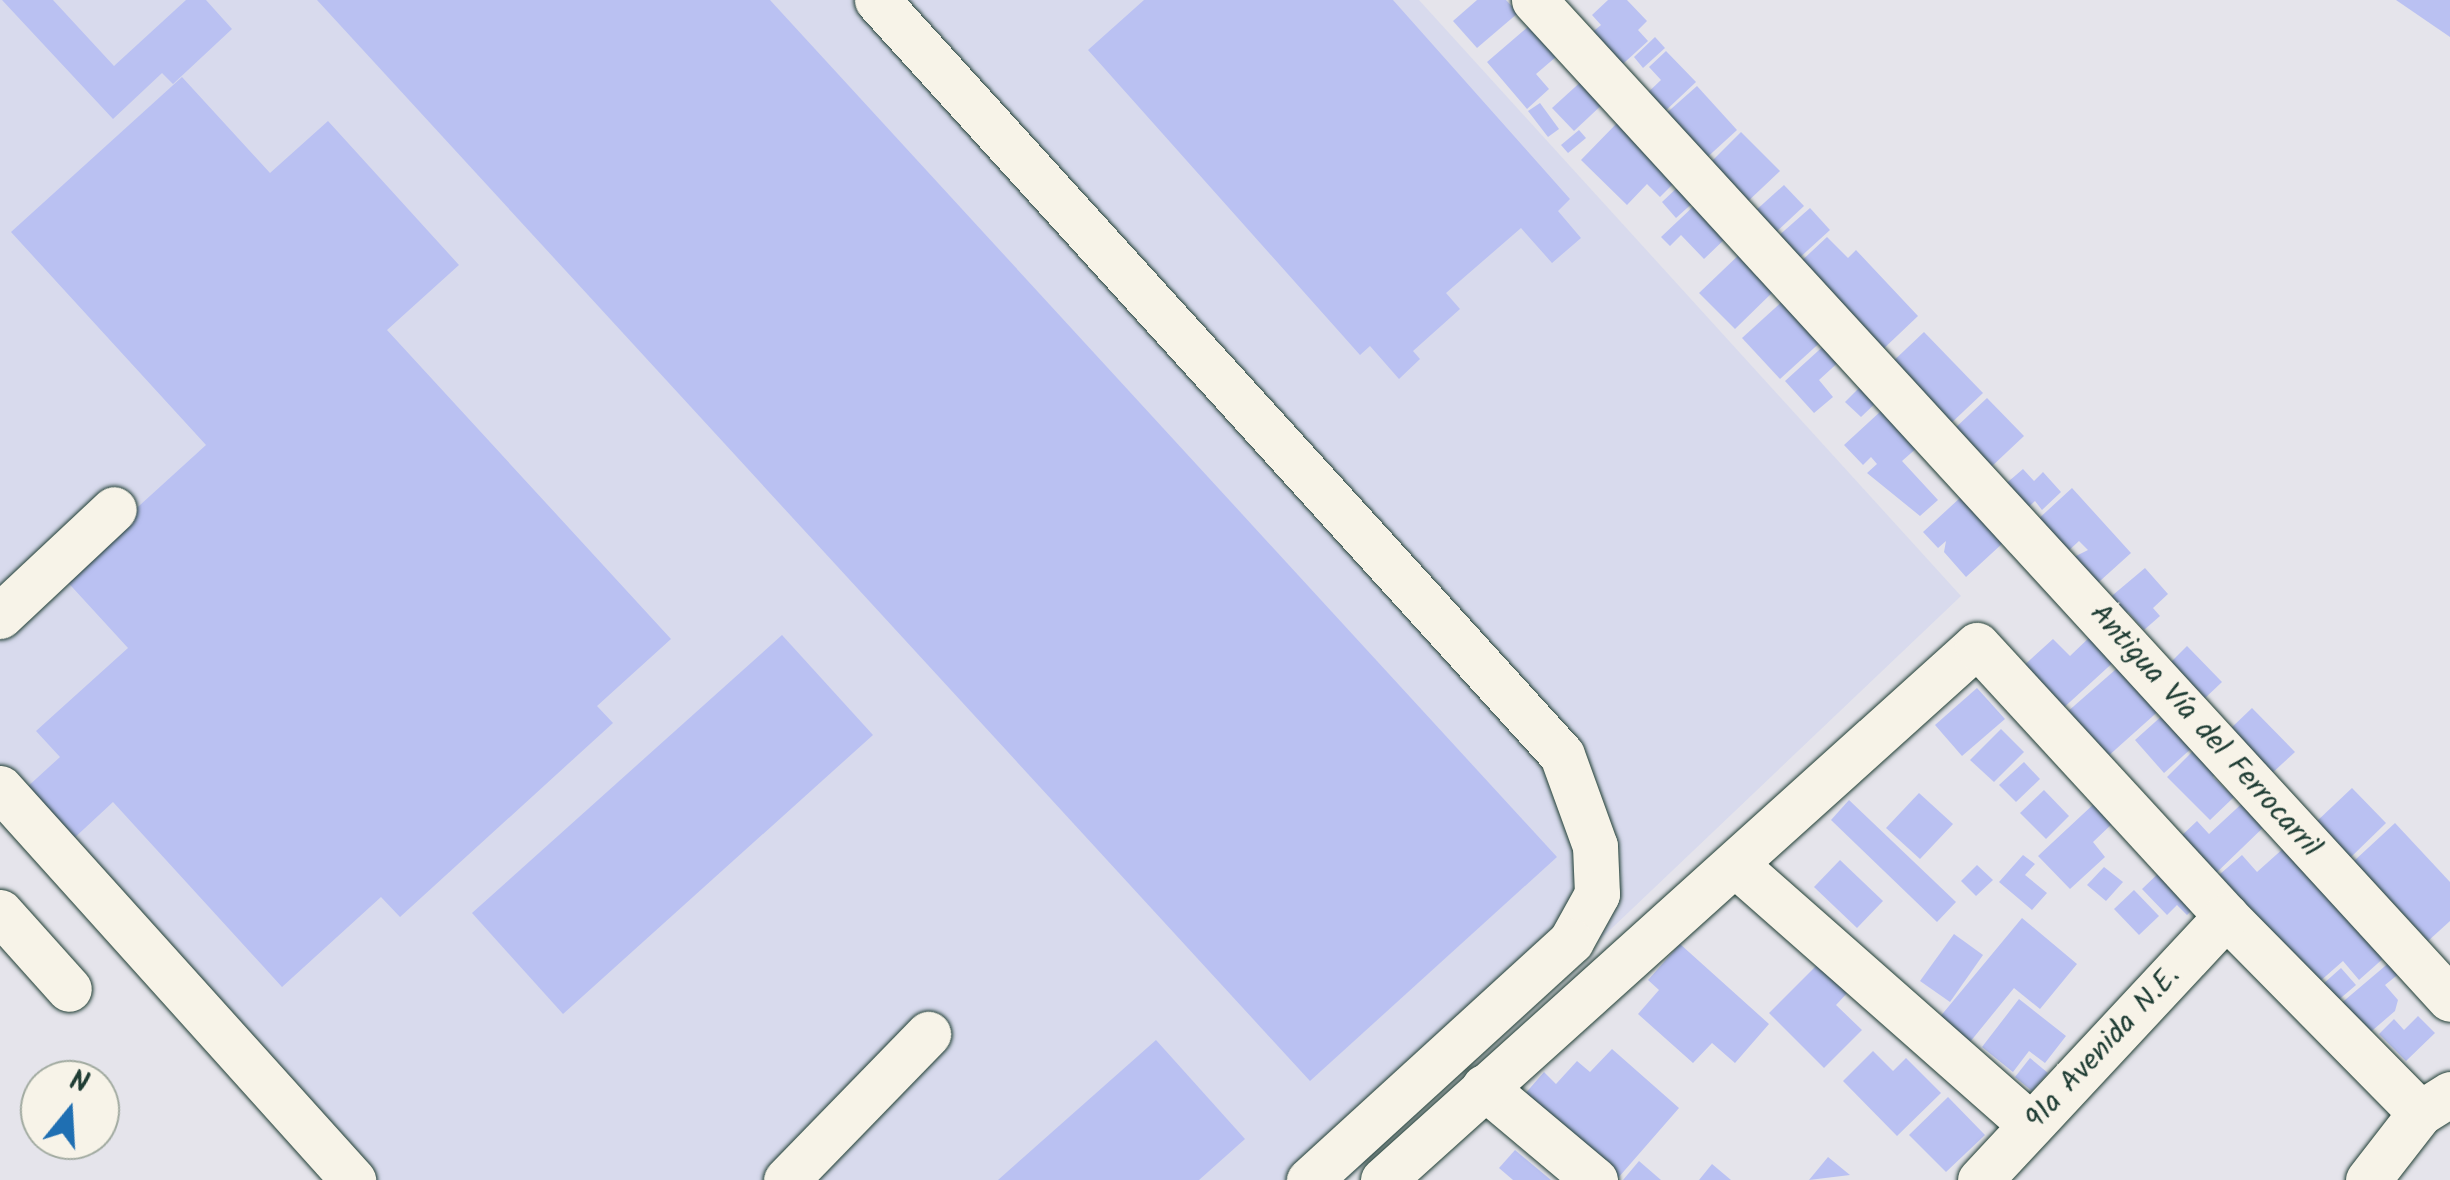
<!DOCTYPE html>
<meta charset="utf-8">
<style>
body{margin:0}
#map{position:relative;width:2450px;height:1180px;overflow:hidden;background:#e5e4eb;font-family:Kalam,sans-serif}
div>[style]{position:absolute}
.built>*{inset:0;background:#d8daed}
.building>*{inset:0;background:#bac1f2}
.roads{filter:drop-shadow(0 0 2px #1f3d34) drop-shadow(0 0 2px #1f3d34)}
.minor>*{height:45px;margin:-22.5px;padding:0 22.5px;transform-origin:22.5px;border-radius:22.5px;background:#f7f3e8}
span{translate:-50% -50%;white-space:nowrap;text-align:center;line-height:1.15;-webkit-text-stroke:8px #f7f3e8;paint-order:stroke}
.street-label{font-size:30px;color:#1f3d34}
.north{position:absolute;left:20px;top:1060px;width:100px;height:100px;box-sizing:border-box;background:#f7f3e8;border:2px solid #a1aaa0;border-radius:50%;rotate:18deg;font-size:28px;font-weight:700;line-height:40px;text-align:center;color:#1f3d34}
.north::after{content:'';display:block;margin:auto;width:35px;height:45px;background:#1f6fb2;clip-path:polygon(50% 0,100% 100%,50% 72%,0 100%)}
</style>
<div id="map">
<div class="built">
<i style="clip-path:polygon(0 0,1419px 0,1961px 596px,1347px 1180px,342px 1180px,0 796px)"></i>
</div>
<div class="building">
<i style="clip-path:polygon(2px 0,53px 0,114px 66px,186px 0,206px 0,232px 29px,173px 84px,162px 73px,113px 119px)"></i>
<i style="clip-path:polygon(317px 0,770px 0,1557px 857px,1310px 1081px)"></i>
<i style="clip-path:polygon(1144px 0,1393px 0,1570px 199px,1558px 211px,1581px 238px,1552px 263px,1521px 228px,1446px 293px,1460px 309px,1413px 351px,1420px 359px,1399px 379px,1370px 346px,1360px 355px,1088px 50px)"></i>
<i style="clip-path:polygon(1477px 0,1506px 0,1518px 13px,1477px 48px,1453px 21px)"></i>
<i style="clip-path:polygon(1608px 0,1627px 0,1647px 21px,1638px 30px,1648px 41px,1613px 73px,1589px 35px,1601px 25px,1592px 15px)"></i>
<i style="clip-path:polygon(2396px 0,2450px 0,2450px 37px)"></i>
<i style="clip-path:polygon(1530px 25px,1557px 56px,1536px 74px,1549px 89px,1527px 109px,1487px 62px)"></i>
<i style="clip-path:polygon(1655px 37px,1665px 48px,1643px 68px,1634px 57px)"></i>
<i style="clip-path:polygon(1666px 51px,1696px 82px,1660px 116px,1642px 98px,1661px 80px,1649px 67px)"></i>
<i style="clip-path:polygon(182px 77px,270px 173px,328px 121px,459px 265px,387px 330px,671px 639px,597px 706px,613px 723px,400px 917px,381px 897px,282px 987px,113px 802px,71px 841px,25px 789px,60px 757px,36px 731px,128px 648px,62px 576px,206px 445px,11px 232px)"></i>
<i style="clip-path:polygon(1585px 78px,1606px 101px,1574px 131px,1552px 108px)"></i>
<i style="clip-path:polygon(1697px 86px,1737px 130px,1702px 162px,1662px 117px)"></i>
<i style="clip-path:polygon(1540px 103px,1559px 129px,1548px 137px,1528px 111px)"></i>
<i style="clip-path:polygon(1618px 122px,1677px 180px,1660px 197px,1647px 184px,1627px 205px,1581px 160px)"></i>
<i style="clip-path:polygon(1579px 130px,1586px 138px,1568px 153px,1561px 145px)"></i>
<i style="clip-path:polygon(1741px 132px,1780px 171px,1744px 205px,1706px 167px)"></i>
<i style="clip-path:polygon(1681px 184px,1696px 200px,1676px 218px,1662px 202px)"></i>
<i style="clip-path:polygon(1784px 185px,1804px 206px,1774px 234px,1754px 212px)"></i>
<i style="clip-path:polygon(1697px 203px,1729px 235px,1704px 259px,1681px 235px,1670px 246px,1661px 237px)"></i>
<i style="clip-path:polygon(1810px 208px,1830px 230px,1796px 261px,1775px 239px)"></i>
<i style="clip-path:polygon(1827px 237px,1848px 258px,1856px 250px,1918px 316px,1878px 354px,1795px 267px)"></i>
<i style="clip-path:polygon(1744px 250px,1779px 286px,1735px 329px,1699px 293px)"></i>
<i style="clip-path:polygon(1787px 297px,1825px 338px,1780px 379px,1742px 338px)"></i>
<i style="clip-path:polygon(1924px 332px,1983px 393px,1946px 428px,1887px 367px)"></i>
<i style="clip-path:polygon(1829px 341px,1843px 358px,1819px 380px,1833px 397px,1814px 413px,1785px 381px)"></i>
<i style="clip-path:polygon(1866px 381px,1882px 397px,1861px 417px,1845px 402px)"></i>
<i style="clip-path:polygon(1987px 398px,2024px 436px,1990px 468px,1953px 430px)"></i>
<i style="clip-path:polygon(1881px 411px,1919px 446px,1902px 461px,1938px 500px,1920px 516px,1867px 473px,1877px 464px,1871px 457px,1863px 465px,1844px 445px)"></i>
<i style="clip-path:polygon(2023px 469px,2034px 481px,2043px 472px,2061px 492px,2042px 510px,2035px 501px,2024px 511px,2002px 487px)"></i>
<i style="clip-path:polygon(2072px 488px,2131px 553px,2090px 590px,2064px 562px,2088px 550px,2079px 541px,2065px 554px,2035px 522px)"></i>
<i style="clip-path:polygon(1961px 497px,2004px 542px,1966px 577px,1944px 552px,1946px 541px,1938px 548px,1923px 532px)"></i>
<i style="clip-path:polygon(2145px 568px,2168px 594px,2153px 608px,2160px 616px,2144px 630px,2128px 612px,2116px 623px,2101px 605px)"></i>
<i style="clip-path:polygon(2094px 633px,2118px 658px,2059px 712px,2020px 669px,2053px 639px,2070px 656px)"></i>
<i style="clip-path:polygon(782px 635px,873px 735px,563px 1014px,472px 913px)"></i>
<i style="clip-path:polygon(2187px 646px,2222px 682px,2203px 700px,2168px 665px)"></i>
<i style="clip-path:polygon(2123px 663px,2163px 707px,2106px 758px,2066px 713px)"></i>
<i style="clip-path:polygon(1977px 688px,2005px 719px,1962px 756px,1935px 725px)"></i>
<i style="clip-path:polygon(2252px 708px,2295px 752px,2270px 775px,2228px 731px)"></i>
<i style="clip-path:polygon(2164px 714px,2193px 747px,2164px 773px,2135px 740px)"></i>
<i style="clip-path:polygon(2001px 729px,2024px 752px,1994px 782px,1970px 760px)"></i>
<i style="clip-path:polygon(2201px 743px,2224px 765px,2213px 777px,2234px 797px,2210px 820px,2167px 777px)"></i>
<i style="clip-path:polygon(2024px 762px,2040px 779px,2016px 802px,1999px 785px)"></i>
<i style="clip-path:polygon(2352px 788px,2386px 823px,2350px 858px,2316px 822px)"></i>
<i style="clip-path:polygon(2044px 790px,2069px 816px,2046px 839px,2020px 813px)"></i>
<i style="clip-path:polygon(1919px 793px,1953px 824px,1920px 859px,1886px 828px)"></i>
<i style="clip-path:polygon(2249px 797px,2271px 820px,2213px 876px,2178px 839px,2197px 821px,2209px 834px)"></i>
<i style="clip-path:polygon(1849px 800px,1956px 902px,1937px 922px,1831px 820px)"></i>
<i style="clip-path:polygon(2097px 801px,2115px 821px,2093px 842px,2105px 857px,2070px 889px,2038px 856px)"></i>
<i style="clip-path:polygon(2395px 823px,2450px 882px,2450px 921px,2428px 941px,2354px 861px)"></i>
<i style="clip-path:polygon(2294px 839px,2386px 956px,2359px 980px,2343px 961px,2310px 990px,2212px 881px,2242px 855px,2257px 872px)"></i>
<i style="clip-path:polygon(2023px 855px,2035px 864px,2025px 875px,2047px 893px,2032px 910px,1999px 882px)"></i>
<i style="clip-path:polygon(1840px 860px,1883px 901px,1857px 928px,1814px 887px)"></i>
<i style="clip-path:polygon(1977px 865px,1993px 880px,1976px 896px,1961px 881px)"></i>
<i style="clip-path:polygon(2104px 867px,2123px 882px,2106px 901px,2087px 885px)"></i>
<i style="clip-path:polygon(2164px 868px,2199px 903px,2187px 915px,2177px 905px,2167px 915px,2142px 889px)"></i>
<i style="clip-path:polygon(2134px 890px,2159px 916px,2139px 935px,2114px 909px)"></i>
<i style="clip-path:polygon(2022px 918px,2077px 964px,2040px 1009px,2014px 988px,1970px 1042px,1939px 1018px)"></i>
<i style="clip-path:polygon(1954px 934px,1983px 955px,1950px 1002px,1920px 981px)"></i>
<i style="clip-path:polygon(1680px 944px,1769px 1024px,1735px 1063px,1712px 1043px,1693px 1063px,1638px 1014px,1659px 990px,1648px 980px)"></i>
<i style="clip-path:polygon(1821px 961px,1850px 990px,1836px 1005px,1862px 1030px,1824px 1068px,1769px 1013px)"></i>
<i style="clip-path:polygon(2391px 961px,2401px 972px,2385px 985px,2398px 1000px,2395px 1011px,2359px 1042px,2332px 1011px)"></i>
<i style="clip-path:polygon(2341px 968px,2356px 985px,2328px 1009px,2314px 992px)"></i>
<i style="clip-path:polygon(2019px 999px,2066px 1036px,2045px 1063px,2029px 1051px,2013px 1072px,1982px 1047px)"></i>
<i style="clip-path:polygon(2418px 1016px,2435px 1033px,2406px 1061px,2379px 1034px,2394px 1019px,2404px 1030px)"></i>
<i style="clip-path:polygon(1156px 1040px,1245px 1139px,1199px 1180px,998px 1180px)"></i>
<i style="clip-path:polygon(1612px 1049px,1679px 1108px,1618px 1178px,1524px 1095px,1544px 1072px,1556px 1084px,1577px 1061px,1590px 1072px)"></i>
<i style="clip-path:polygon(1873px 1051px,1893px 1071px,1906px 1058px,1941px 1093px,1897px 1136px,1843px 1081px)"></i>
<i style="clip-path:polygon(2030px 1058px,2048px 1073px,2032px 1091px,2015px 1077px)"></i>
<i style="clip-path:polygon(1948px 1097px,1985px 1135px,1946px 1172px,1909px 1135px)"></i>
<i style="clip-path:polygon(1515px 1150px,1551px 1180px,1513px 1180px,1499px 1168px)"></i>
<i style="clip-path:polygon(1828px 1157px,1850px 1175px,1809px 1180px)"></i>
<i style="clip-path:polygon(1639px 1161px,1661px 1180px,1623px 1180px)"></i>
<i style="clip-path:polygon(1712px 1164px,1731px 1180px,1699px 1180px)"></i>
</div>
<div class="roads">
<div class="minor">
<i style="left:877px;top:0;width:1019px;rotate:47.78deg"></i>
<i style="left:1562px;top:755px;width:97px;rotate:70.1deg"></i>
<i style="left:1595px;top:846px;width:48px;rotate:87.6deg"></i>
<i style="left:1597px;top:894px;width:54px;rotate:119deg"></i>
<i style="left:1571px;top:941px;width:355px;rotate:137.6deg"></i>
<i style="left:1534px;top:0;width:1355px;rotate:47.48deg"></i>
<i style="left:0;top:616px;width:156px;rotate:-43.2deg"></i>
<i style="left:0;top:788px;width:528px;rotate:48deg"></i>
<i style="left:1736px;top:865px;width:393px;rotate:41.4deg"></i>
<i style="left:0;top:912px;width:103px;rotate:48.1deg"></i>
<i style="left:1484px;top:1087px;width:145px;rotate:40deg"></i>
<i style="left:786px;top:1180px;width:204px;rotate:-45.8deg"></i>
<i style="left:1383px;top:1180px;width:799px;rotate:-42.01deg"></i>
<i style="left:1977px;top:645px;width:368px;rotate:47.4deg"></i>
<i style="left:2226px;top:916px;width:276px;rotate:45.4deg"></i>
<i style="left:2420px;top:1113px;width:36px;rotate:-32deg"></i>
<i style="left:1980px;top:1180px;width:361px;rotate:-47deg"></i>
<i style="left:2368px;top:1180px;width:85px;rotate:-52.2deg"></i>
</div>
</div>
<div class="street-label">
<span style="left:2205px;top:731px;rotate:48deg">Antigua Vía del Ferrocarril</span>
<span style="left:2103px;top:1048px;rotate:-47deg">91a Avenida N.E.</span>
</div>
<div class="north">N</div>
</div>
